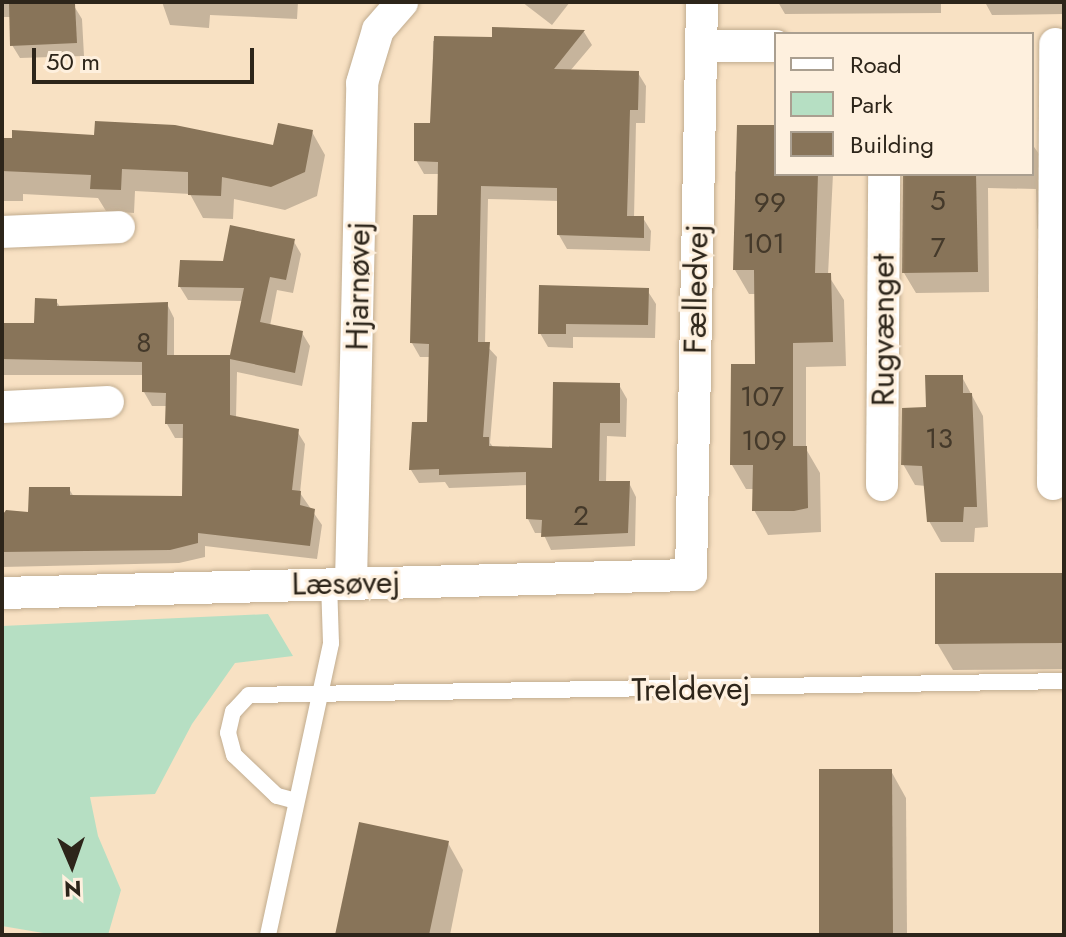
<!DOCTYPE html>
<meta charset="utf-8">
<style>
body{margin:0}
#map{position:relative;width:1066px;height:937px;overflow:hidden;background:#f8e1c3;font-family:Jost,sans-serif}
div>[style]{position:absolute}
.green>*{inset:0;background:#b6dfc3}
.shadow>*{inset:0;background:#0003}
.building>*{inset:0;background:#887459}
.roads{filter:drop-shadow(0 0 2px #c1ac8f) drop-shadow(0 0 2px #c1ac8f)}
.lane>*{height:16px;margin:-8px;padding:0 8px;transform-origin:8px;border-radius:8px;background:#fff}
.street>*{height:32px;margin:-16px;padding:0 16px;transform-origin:16px;border-radius:16px;background:#fff}
span{translate:-50% -50%;white-space:nowrap;text-align:center;line-height:1.15;-webkit-text-stroke:6px #fef0de;paint-order:stroke}
.number-label{font-size:28px;color:#44392a}
.number-label span{-webkit-text-stroke-width:0}
.street-label{font-size:32px;color:#2d251a}
.frame{position:absolute;inset:0;border:4px solid #2d251a;pointer-events:none}
.legend{position:absolute;left:774px;top:32px;width:260px;height:144px;box-sizing:border-box;background:#fef0de;border:2px solid #aa9f90;margin:0;padding:10px 14px;list-style:none;font-size:24px;color:#2d251a}
.legend li{display:flex;align-items:center;gap:16px;height:40px}
.legend b{width:40px;border:2px solid #aa9f90}
.north{position:absolute;left:32px;top:825px;width:80px;height:80px;-webkit-text-stroke:6px #fef0de;paint-order:stroke;rotate:178deg;font-size:22px;font-weight:700;line-height:32px;text-align:center;color:#2d251a}
.north::after{content:'';display:block;margin:auto;width:28px;height:36px;background:#2d251a;clip-path:polygon(50% 0,100% 100%,50% 72%,0 100%)}
.scale{position:absolute;left:32px;top:48px;width:222px;height:36px;box-sizing:border-box;border:4px solid #2d251a;border-top:0;padding-left:10px;font-size:24px;line-height:28px;white-space:nowrap;color:#2d251a;-webkit-text-stroke:6px #fef0de;paint-order:stroke}
</style>
<div id="map">
<div class="green">
<i style="clip-path:polygon(268px 614px,293px 656px,235px 663px,192px 724px,155px 794px,90px 797px,98px 836px,121px 890px,108px 935px,55px 935px,2px 926px,2px 626px)"></i>
</div>
<div class="shadow">
<i style="clip-path:polygon(2px 2px,74px 6px,82px 19px,84px 56px,20px 58px,12px 45px,12px 17px,2px 17px)"></i>
<i style="clip-path:polygon(162px 2px,298px 2px,297px 19px,210px 15px,209px 28px,170px 25px)"></i>
<i style="clip-path:polygon(522px 2px,570px 2px,552px 25px)"></i>
<i style="clip-path:polygon(778px 2px,1064px 2px,1064px 14px,992px 15px,986px 4px,941px 4px,941px 13px,785px 14px)"></i>
<i style="clip-path:polygon(494px 29px,584px 32px,592px 45px,570px 71px,638px 73px,646px 86px,645px 123px,636px 123px,634px 218px,643px 218px,651px 231px,650px 251px,567px 249px,559px 235px,559px 201px,488px 199px,485px 344px,497px 357px,490px 443px,494px 448px,554px 450px,619px 385px,627px 399px,626px 437px,607px 436px,606px 483px,629px 483px,636px 497px,635px 546px,551px 550px,543px 533px,535px 533px,528px 519px,528px 485px,449px 488px,445px 482px,419px 483px,411px 470px,413px 424px,429px 423px,431px 357px,420px 357px,412px 343px,439px 217px,440px 174px,424px 174px,416px 160px,432px 125px,433px 41px,494px 39px)"></i>
<i style="clip-path:polygon(776px 127px,776px 174px,833px 174px,828px 275px,844px 300px,846px 366px,806px 367px,806px 449px,820px 473px,821px 532px,768px 535px,754px 510px,754px 489px,746px 489px,732px 465px,757px 366px,756px 294px,749px 294px,735px 270px,735px 172px)"></i>
<i style="clip-path:polygon(312px 132px,325px 155px,317px 196px,285px 210px,234px 199px,233px 219px,203px 218px,190px 194px,135px 191px,134px 213px,106px 211px,98px 198px,23px 194px,23px 201px,2px 201px,2px 140px,275px 147px)"></i>
<i style="clip-path:polygon(1032px 144px,1046px 164px,1046px 243px,1037px 228px,1036px 189px,988px 188px,989px 292px,916px 293px,904px 273px,903px 174px,1032px 174px)"></i>
<i style="clip-path:polygon(293px 240px,301px 254px,293px 293px,277px 290px,270px 326px,302px 333px,310px 346px,302px 386px,237px 372px,236px 418px,297px 431px,305px 444px,300px 493px,322px 525px,317px 559px,205px 546px,205px 557px,179px 563px,2px 567px,2px 512px,30px 514px,69px 489px,74px 497px,184px 498px,185px 438px,175px 438px,167px 424px,168px 406px,152px 406px,144px 392px,144px 375px,2px 375px,2px 325px,36px 325px,56px 301px,61px 308px,167px 304px,174px 318px,174px 357px,231px 357px,243px 301px,188px 300px,180px 287px,224px 263px)"></i>
<i style="clip-path:polygon(647px 290px,656px 304px,655px 338px,573px 337px,573px 348px,548px 347px,540px 333px)"></i>
<i style="clip-path:polygon(962px 377px,983px 416px,988px 527px,975px 528px,974px 542px,941px 542px,929px 521px,926px 486px,915px 485px,903px 464px,928px 409px)"></i>
<i style="clip-path:polygon(1064px 575px,1064px 669px,953px 670px,937px 643px)"></i>
<i style="clip-path:polygon(891px 771px,906px 798px,907px 935px,821px 935px)"></i>
<i style="clip-path:polygon(448px 843px,463px 870px,450px 935px,337px 935px)"></i>
</div>
<div class="building">
<i style="clip-path:polygon(9px 2px,75px 4px,77px 43px,10px 46px)"></i>
<i style="clip-path:polygon(492px 27px,585px 30px,554px 69px,639px 71px,638px 110px,630px 110px,627px 216px,644px 216px,644px 238px,557px 235px,557px 188px,481px 186px,478px 342px,490px 342px,483px 437px,489px 437px,489px 446px,552px 448px,553px 382px,620px 383px,620px 423px,600px 423px,599px 481px,630px 481px,628px 533px,541px 537px,542px 520px,526px 519px,526px 472px,439px 475px,439px 469px,409px 470px,412px 422px,427px 422px,429px 344px,410px 343px,413px 215px,437px 215px,438px 162px,414px 161px,414px 123px,430px 123px,434px 36px,492px 37px)"></i>
<i style="clip-path:polygon(95px 121px,175px 125px,273px 145px,278px 123px,313px 130px,305px 172px,271px 187px,222px 177px,221px 196px,188px 195px,188px 172px,122px 169px,121px 190px,90px 189px,91px 175px,2px 171px,2px 138px,12px 138px,12px 130px,94px 135px)"></i>
<i style="clip-path:polygon(737px 125px,776px 125px,776px 174px,818px 174px,815px 273px,831px 273px,833px 342px,793px 343px,793px 446px,807px 446px,808px 508px,794px 511px,752px 511px,753px 465px,730px 465px,731px 364px,755px 364px,754px 270px,733px 270px)"></i>
<i style="clip-path:polygon(903px 174px,976px 174px,978px 272px,902px 273px)"></i>
<i style="clip-path:polygon(230px 225px,295px 239px,286px 280px,270px 277px,260px 322px,303px 331px,295px 373px,230px 359px,230px 415px,299px 429px,292px 490px,301px 491px,300px 505px,315px 509px,310px 546px,198px 533px,198px 543px,170px 550px,2px 552px,2px 516px,6px 510px,28px 512px,29px 487px,70px 487px,70px 495px,182px 496px,183px 424px,165px 424px,166px 393px,142px 392px,142px 362px,2px 359px,2px 323px,34px 323px,35px 298px,57px 299px,57px 306px,168px 302px,167px 355px,230px 355px,244px 288px,178px 287px,180px 260px,223px 261px)"></i>
<i style="clip-path:polygon(539px 285px,649px 288px,648px 325px,566px 324px,566px 334px,538px 334px)"></i>
<i style="clip-path:polygon(925px 375px,963px 375px,963px 393px,972px 393px,977px 507px,964px 507px,963px 522px,927px 522px,922px 466px,901px 465px,902px 408px,926px 407px)"></i>
<i style="clip-path:polygon(935px 573px,1064px 573px,1064px 643px,935px 644px)"></i>
<i style="clip-path:polygon(819px 769px,892px 769px,893px 935px,819px 935px)"></i>
<i style="clip-path:polygon(359px 822px,449px 841px,429px 935px,335px 935px)"></i>
</div>
<div class="roads">
<div class="lane">
<i style="left:296px;top:801px;width:20px;rotate:-165deg"></i>
<i style="left:277px;top:796px;width:59px;rotate:-136.4deg"></i>
<i style="left:234px;top:755px;width:23px;rotate:-105deg"></i>
<i style="left:228px;top:733px;width:22px;rotate:-77deg"></i>
<i style="left:233px;top:712px;width:23px;rotate:-47deg"></i>
<i style="left:249px;top:695px;width:815px;rotate:-0.98deg"></i>
<i style="left:268px;top:935px;width:299px;rotate:-77.8deg"></i>
<i style="left:331px;top:643px;width:61px;rotate:-91.9deg"></i>
</div>
<div class="street">
<i style="left:701px;top:46px;width:75px"></i>
<i style="left:2px;top:232px;width:117px;rotate:-2.4deg"></i>
<i style="left:2px;top:407px;width:106px;rotate:-2.7deg"></i>
<i style="left:1053px;top:484px;width:440px;rotate:-89.7deg"></i>
<i style="left:882px;top:485px;width:311px;rotate:-89.6deg"></i>
<i style="left:351px;top:582px;width:499px;rotate:-88.7deg"></i>
<i style="left:362px;top:83px;width:55px;rotate:-73.2deg"></i>
<i style="left:378px;top:30px;width:37px;rotate:-49deg"></i>
<i style="left:2px;top:593px;width:689px;rotate:-1.5deg"></i>
<i style="left:691px;top:575px;width:573px;rotate:-88.9deg"></i>
</div>
</div>
<div class="number-label">
<span style="left:938px;top:201px">5</span>
<span style="left:770px;top:203px">99</span>
<span style="left:764px;top:244px">101</span>
<span style="left:938px;top:248px">7</span>
<span style="left:144px;top:343px">8</span>
<span style="left:762px;top:397px">107</span>
<span style="left:939px;top:439px">13</span>
<span style="left:764px;top:441px">109</span>
<span style="left:581px;top:516px">2</span>
</div>
<div class="street-label">
<span style="left:358px;top:286px;rotate:-89deg">Hjarnøvej</span>
<span style="left:696px;top:289px;rotate:-89deg">Fælledvej</span>
<span style="left:883px;top:330px;rotate:-90deg">Rugvænget</span>
<span style="left:346px;top:583px;rotate:-1deg">Læsøvej</span>
<span style="left:691px;top:689px;rotate:-1deg">Treldevej</span>
</div>
<div class="frame"></div>
<ul class="legend">
<li><b style="height:10px;background:#fff"></b>Road</li>
<li><b style="height:22px;background:#b6dfc3"></b>Park</li>
<li><b style="height:22px;background:#887459"></b>Building</li>
</ul>
<div class="north">N</div>
<div class="scale">50 m</div>
</div>
